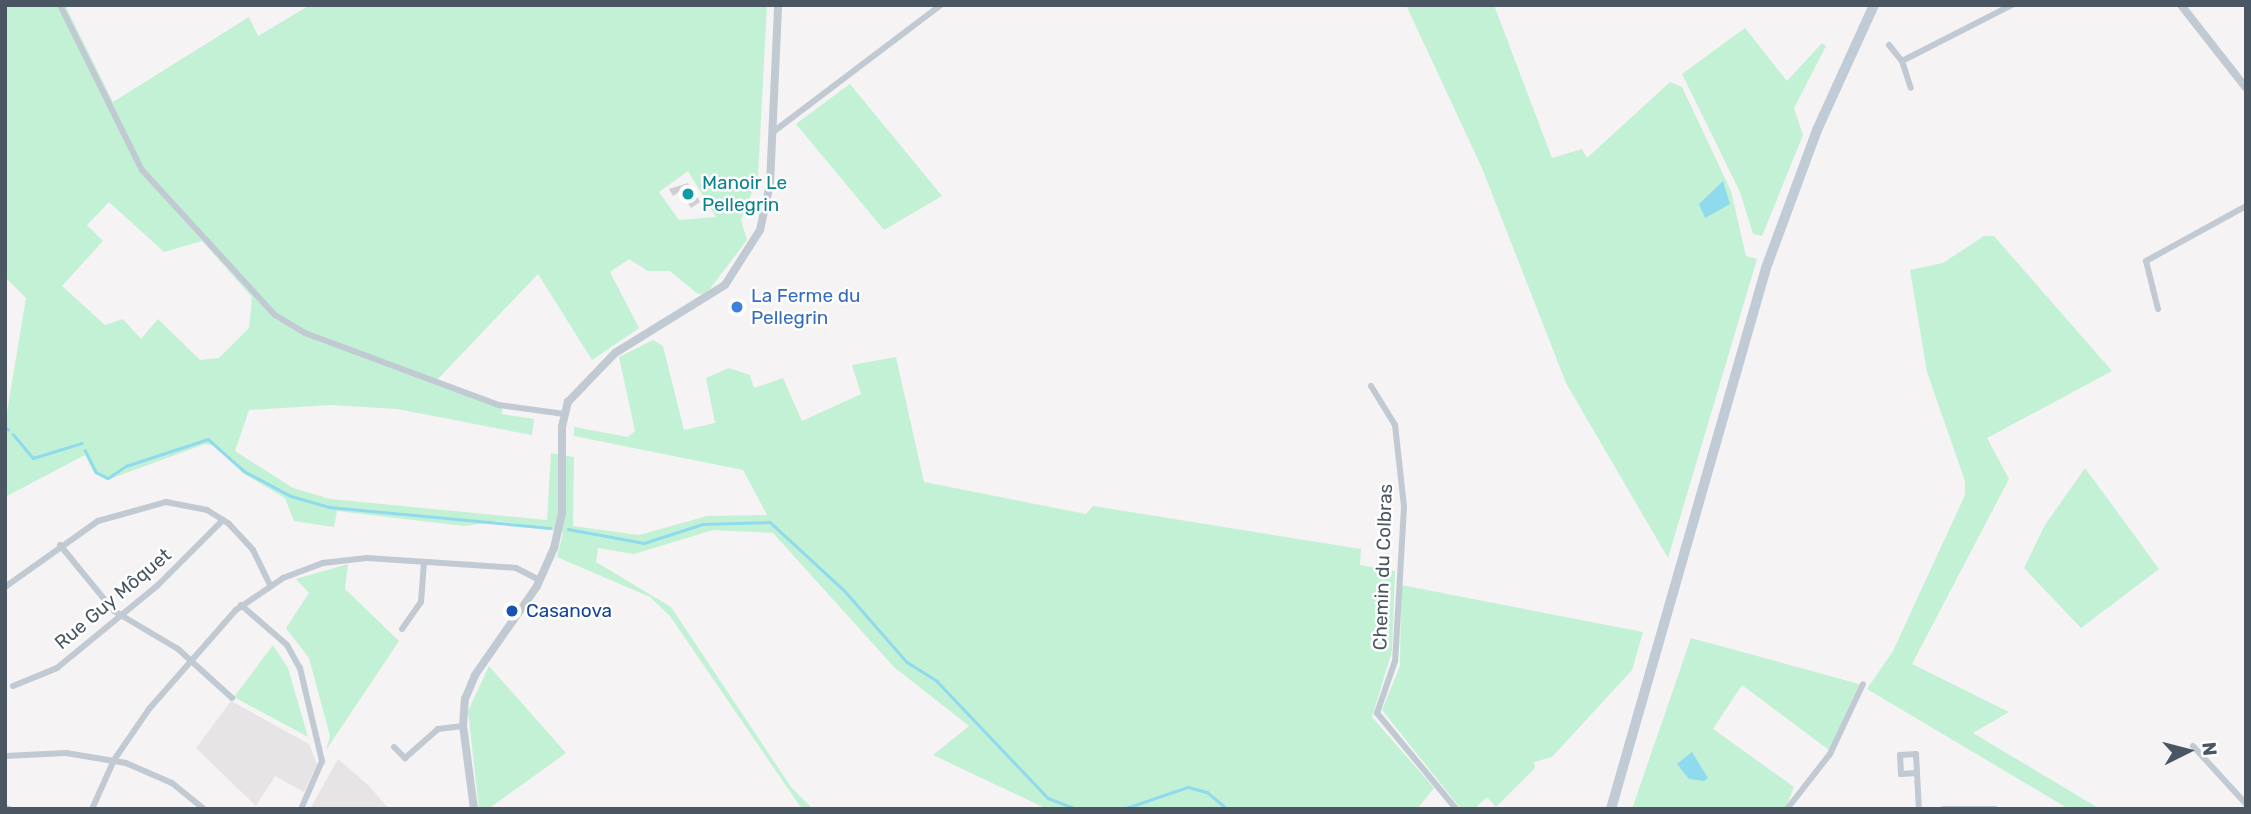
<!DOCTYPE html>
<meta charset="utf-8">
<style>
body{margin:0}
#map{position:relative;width:2251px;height:814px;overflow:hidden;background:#f5f3f3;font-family:Rubik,sans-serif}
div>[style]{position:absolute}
.education>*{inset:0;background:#e6e4e5}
.green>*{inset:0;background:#c3f1d5}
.water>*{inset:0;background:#90daee}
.stream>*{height:2.5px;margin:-1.25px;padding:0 1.25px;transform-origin:1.25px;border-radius:1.25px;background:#90daee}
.building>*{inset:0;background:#cdcfd5}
.minor>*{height:6px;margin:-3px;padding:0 3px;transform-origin:3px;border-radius:3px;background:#c1cad2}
.tertiary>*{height:8px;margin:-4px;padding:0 4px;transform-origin:4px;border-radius:4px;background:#c1cad2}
.secondary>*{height:10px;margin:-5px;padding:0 5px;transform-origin:5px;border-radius:5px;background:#c1cbd6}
.dots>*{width:19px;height:19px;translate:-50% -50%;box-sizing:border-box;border:4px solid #fff;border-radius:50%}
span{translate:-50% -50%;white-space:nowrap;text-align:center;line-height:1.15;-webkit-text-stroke:5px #fff;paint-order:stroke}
.culture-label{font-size:19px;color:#0d838f}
.left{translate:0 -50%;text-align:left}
.shop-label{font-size:19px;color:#366cbe}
.street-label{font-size:19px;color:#4a5661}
.transit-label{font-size:19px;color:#164399}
.frame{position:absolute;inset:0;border:7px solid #4a5661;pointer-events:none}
.north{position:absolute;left:2153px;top:716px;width:70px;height:70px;-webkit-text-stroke:5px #fff;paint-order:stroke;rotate:84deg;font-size:19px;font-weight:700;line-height:28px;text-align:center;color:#4a5661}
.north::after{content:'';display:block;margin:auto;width:24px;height:32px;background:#4a5661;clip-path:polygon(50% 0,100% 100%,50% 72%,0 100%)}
</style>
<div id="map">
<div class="education">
<i style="clip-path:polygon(231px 701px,309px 744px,317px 764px,304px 792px,275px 776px,256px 806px,196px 748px)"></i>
<i style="clip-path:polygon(338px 759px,369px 786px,389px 809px,310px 809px)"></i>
</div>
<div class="green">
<i style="clip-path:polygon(evenodd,5px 5px,65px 5px,113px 102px,249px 17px,258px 36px,310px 5px,767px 5px,758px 176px,741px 220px,747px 240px,706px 294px,698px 294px,670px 271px,648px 271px,629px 259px,610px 272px,639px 328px,592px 360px,538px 274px,436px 381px,503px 409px,501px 414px,534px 419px,532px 435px,397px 409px,330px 405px,249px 410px,235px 451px,293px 488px,330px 499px,547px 520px,551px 453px,574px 457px,573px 526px,639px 535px,707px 516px,767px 515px,743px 470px,574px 436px,574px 427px,628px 437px,635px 431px,619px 357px,653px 340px,663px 346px,684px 430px,715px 423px,706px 378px,729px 368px,750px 375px,754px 388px,783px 378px,802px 421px,861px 394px,852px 365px,896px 357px,924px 482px,1086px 514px,1093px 506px,1361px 549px,1360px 565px,1395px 571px,1392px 651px,1372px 717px,1434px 788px,1417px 809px,1047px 809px,933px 755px,969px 726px,894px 667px,773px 533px,713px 530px,634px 554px,598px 548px,596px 562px,671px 607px,791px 787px,813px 809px,802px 809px,670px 616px,650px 597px,557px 557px,563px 532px,499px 521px,464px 526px,337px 511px,334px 527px,294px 521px,285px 498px,244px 474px,216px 446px,205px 444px,107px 480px,94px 473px,85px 455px,5px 497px,5px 424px,26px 298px,5px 277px,5px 5px,688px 171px,716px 217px,715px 217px,679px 220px,659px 192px,688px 171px,5px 5px,109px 202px,164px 252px,202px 241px,252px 297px,249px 328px,219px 358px,200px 360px,158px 319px,141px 339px,123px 319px,105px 325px,62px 286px,103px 241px,87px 225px,109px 202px)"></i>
<i style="clip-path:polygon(1406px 5px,1494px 5px,1552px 158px,1582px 149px,1587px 158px,1670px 82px,1682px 87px,1731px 191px,1746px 256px,1757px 259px,1668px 558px,1566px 383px,1482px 168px)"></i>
<i style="clip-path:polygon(1745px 28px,1787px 81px,1822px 43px,1826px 46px,1794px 108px,1803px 135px,1762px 236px,1753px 234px,1740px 192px,1682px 74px)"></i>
<i style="clip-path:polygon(850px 84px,942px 196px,884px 230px,796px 124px)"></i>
<i style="clip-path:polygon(1984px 236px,1994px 236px,2112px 371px,1987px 438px,2009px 479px,1912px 664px,2009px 712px,1973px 733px,2100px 809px,2069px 809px,1867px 689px,1893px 651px,1965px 495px,1965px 481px,1927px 372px,1910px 270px,1943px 263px)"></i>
<i style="clip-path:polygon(2085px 468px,2159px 569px,2081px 628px,2024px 568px,2045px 525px)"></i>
<i style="clip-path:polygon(348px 564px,345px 589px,399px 641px,326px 750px,330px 736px,309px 658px,286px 628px,309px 593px,296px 579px)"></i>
<i style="clip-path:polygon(1401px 585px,1643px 632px,1632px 670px,1552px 757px,1534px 762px,1535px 768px,1496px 807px,1487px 797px,1474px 809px,1461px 809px,1382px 710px,1400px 666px)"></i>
<i style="clip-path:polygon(1691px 638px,1859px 684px,1829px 750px,1742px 685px,1713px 729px,1794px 787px,1785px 809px,1632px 809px)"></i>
<i style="clip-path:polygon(273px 645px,288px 668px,308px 737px,234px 697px)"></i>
<i style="clip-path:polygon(489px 666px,566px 753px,488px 809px,479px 809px,468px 711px)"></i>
</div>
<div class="water">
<i style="clip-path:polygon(1723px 181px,1730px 204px,1705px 218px,1699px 204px)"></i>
<i style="clip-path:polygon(1692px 752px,1708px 778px,1704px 781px,1689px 779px,1677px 764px)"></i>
</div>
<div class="stream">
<i style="left:5px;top:427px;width:4px;rotate:34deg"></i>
<i style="left:13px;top:434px;width:31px;rotate:50deg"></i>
<i style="left:33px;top:458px;width:51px;rotate:-17deg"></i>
<i style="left:85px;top:450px;width:25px;rotate:63deg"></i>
<i style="left:96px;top:472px;width:13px;rotate:27deg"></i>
<i style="left:108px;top:478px;width:22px;rotate:-34deg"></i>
<i style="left:126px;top:466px;width:86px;rotate:-18.2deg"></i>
<i style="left:208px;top:439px;width:48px;rotate:41.6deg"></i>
<i style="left:244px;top:471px;width:53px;rotate:28deg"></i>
<i style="left:291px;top:496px;width:40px;rotate:16deg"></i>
<i style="left:329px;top:507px;width:222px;rotate:5.4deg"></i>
<i style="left:568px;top:529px;width:77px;rotate:10.4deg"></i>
<i style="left:644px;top:543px;width:62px;rotate:-17.9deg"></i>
<i style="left:703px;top:524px;width:67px;rotate:-1.7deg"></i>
<i style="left:770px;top:522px;width:102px;rotate:42.6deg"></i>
<i style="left:845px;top:591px;width:94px;rotate:48.9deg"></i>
<i style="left:907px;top:662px;width:36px;rotate:32deg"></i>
<i style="left:937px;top:681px;width:161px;rotate:46.5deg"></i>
<i style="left:1048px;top:798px;width:31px;rotate:21deg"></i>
<i style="left:1123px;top:809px;width:69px;rotate:-18.7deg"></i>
<i style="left:1188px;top:787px;width:20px;rotate:15deg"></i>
<i style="left:1207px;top:792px;width:26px;rotate:40deg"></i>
</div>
<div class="building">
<i style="clip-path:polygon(688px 183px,700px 202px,691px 208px,680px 191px,673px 196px,669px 189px)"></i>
</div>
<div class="minor">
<i style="left:60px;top:5px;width:184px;rotate:63.6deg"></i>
<i style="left:142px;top:170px;width:197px;rotate:47.5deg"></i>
<i style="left:275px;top:315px;width:35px;rotate:31deg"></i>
<i style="left:305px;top:333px;width:207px;rotate:20.4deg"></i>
<i style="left:499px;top:405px;width:66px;rotate:7.9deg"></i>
<i style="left:1889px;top:45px;width:21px;rotate:51deg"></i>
<i style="left:1902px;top:61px;width:123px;rotate:-27deg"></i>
<i style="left:1902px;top:61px;width:28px;rotate:72deg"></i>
<i style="left:773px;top:132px;width:211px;rotate:-37.1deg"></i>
<i style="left:2158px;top:309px;width:49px;rotate:-104deg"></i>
<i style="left:2146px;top:261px;width:114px;rotate:-28.8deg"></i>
<i style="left:1371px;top:386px;width:46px;rotate:58.4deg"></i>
<i style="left:1395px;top:425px;width:82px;rotate:83.7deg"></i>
<i style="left:1404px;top:507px;width:154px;rotate:93.3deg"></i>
<i style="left:1395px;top:661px;width:55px;rotate:109.1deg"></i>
<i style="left:1377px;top:713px;width:124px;rotate:50.5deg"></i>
<i style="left:60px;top:545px;width:85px;rotate:50.7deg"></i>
<i style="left:114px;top:611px;width:74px;rotate:30.7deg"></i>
<i style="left:178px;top:649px;width:73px;rotate:42.2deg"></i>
<i style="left:5px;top:587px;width:114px;rotate:-35.4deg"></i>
<i style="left:98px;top:521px;width:71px;rotate:-15.6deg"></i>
<i style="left:166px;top:502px;width:42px;rotate:11deg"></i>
<i style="left:207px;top:510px;width:26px;rotate:32deg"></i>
<i style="left:229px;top:524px;width:35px;rotate:47deg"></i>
<i style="left:253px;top:550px;width:39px;rotate:64deg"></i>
<i style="left:241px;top:605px;width:61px;rotate:41deg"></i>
<i style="left:287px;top:645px;width:26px;rotate:61deg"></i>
<i style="left:300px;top:668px;width:96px;rotate:76.7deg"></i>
<i style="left:322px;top:761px;width:52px;rotate:113.6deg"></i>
<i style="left:402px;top:629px;width:33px;rotate:-55deg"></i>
<i style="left:421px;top:602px;width:40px;rotate:-85.7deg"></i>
<i style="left:13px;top:686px;width:48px;rotate:-22.2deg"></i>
<i style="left:57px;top:668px;width:131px;rotate:-39.4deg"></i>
<i style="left:158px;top:585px;width:92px;rotate:-45deg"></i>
<i style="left:2193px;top:746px;width:79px;rotate:47.6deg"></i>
<i style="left:394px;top:747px;width:16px;rotate:45deg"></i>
<i style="left:405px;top:758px;width:44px;rotate:-41.3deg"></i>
<i style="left:438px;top:729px;width:25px;rotate:-7deg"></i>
<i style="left:1916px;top:754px;width:19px;rotate:87deg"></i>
<i style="left:1917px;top:773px;width:16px;rotate:176deg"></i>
<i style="left:1901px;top:774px;width:19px;rotate:-93deg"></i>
<i style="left:1900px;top:755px;width:16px;rotate:-4deg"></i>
<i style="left:5px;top:756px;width:61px;rotate:-2.8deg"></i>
<i style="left:66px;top:753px;width:61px;rotate:9.5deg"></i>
<i style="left:126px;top:763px;width:50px;rotate:23.5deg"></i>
<i style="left:172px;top:783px;width:41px;rotate:39.1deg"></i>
<i style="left:1917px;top:773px;width:36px;rotate:87deg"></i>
<i style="left:5px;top:808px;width:4px;rotate:14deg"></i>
<i style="left:92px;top:809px;width:54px;rotate:-65.8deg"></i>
<i style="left:114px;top:760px;width:62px;rotate:-55.5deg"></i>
<i style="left:149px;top:709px;width:132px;rotate:-48.7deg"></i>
<i style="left:236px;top:610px;width:57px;rotate:-34.2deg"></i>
<i style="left:283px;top:578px;width:43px;rotate:-20.6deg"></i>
<i style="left:323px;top:563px;width:44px;rotate:-6.5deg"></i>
<i style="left:367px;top:558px;width:149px;rotate:3.8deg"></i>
<i style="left:516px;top:568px;width:27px;rotate:27deg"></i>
<i style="left:1787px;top:809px;width:70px;rotate:-52deg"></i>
<i style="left:1830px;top:754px;width:77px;rotate:-64.8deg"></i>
<i style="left:1943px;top:809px;width:52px"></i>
</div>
<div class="tertiary">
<i style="left:2181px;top:5px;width:105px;rotate:51.9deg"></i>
<i style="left:474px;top:809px;width:84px;rotate:-97.5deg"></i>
<i style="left:463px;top:726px;width:27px;rotate:-86deg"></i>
<i style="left:465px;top:699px;width:26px;rotate:-67deg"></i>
<i style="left:475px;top:675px;width:108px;rotate:-55.1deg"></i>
<i style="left:537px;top:586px;width:42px;rotate:-65.9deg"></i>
<i style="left:554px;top:548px;width:36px;rotate:-77deg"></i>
<i style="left:562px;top:513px;width:86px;rotate:-90deg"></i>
<i style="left:562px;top:427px;width:26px;rotate:-77deg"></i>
<i style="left:568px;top:402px;width:68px;rotate:-46.2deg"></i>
<i style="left:615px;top:353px;width:129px;rotate:-31.7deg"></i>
<i style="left:725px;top:285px;width:65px;rotate:-57.5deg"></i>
<i style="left:760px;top:230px;width:47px;rotate:-77.7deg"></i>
<i style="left:770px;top:184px;width:179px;rotate:-87.4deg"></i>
</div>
<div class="secondary">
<i style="left:1611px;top:809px;width:563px;rotate:-74.01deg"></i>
<i style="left:1766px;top:268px;width:147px;rotate:-69.7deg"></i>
<i style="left:1817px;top:130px;width:137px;rotate:-65.5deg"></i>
</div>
<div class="dots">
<i style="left:688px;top:194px;background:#0f9aa8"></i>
<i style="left:737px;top:307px;background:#3f7fe0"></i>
<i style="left:512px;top:611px;background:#1a4fb4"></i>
</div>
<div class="culture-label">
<span class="left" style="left:702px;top:194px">Manoir Le<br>Pellegrin</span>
</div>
<div class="shop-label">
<span class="left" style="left:751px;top:307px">La Ferme du<br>Pellegrin</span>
</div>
<div class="street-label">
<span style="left:1383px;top:567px;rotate:-88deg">Chemin du Colbras</span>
<span style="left:113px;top:599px;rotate:-40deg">Rue Guy Môquet</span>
</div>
<div class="transit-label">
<span class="left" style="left:526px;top:611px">Casanova</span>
</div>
<div class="frame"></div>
<div class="north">N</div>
</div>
